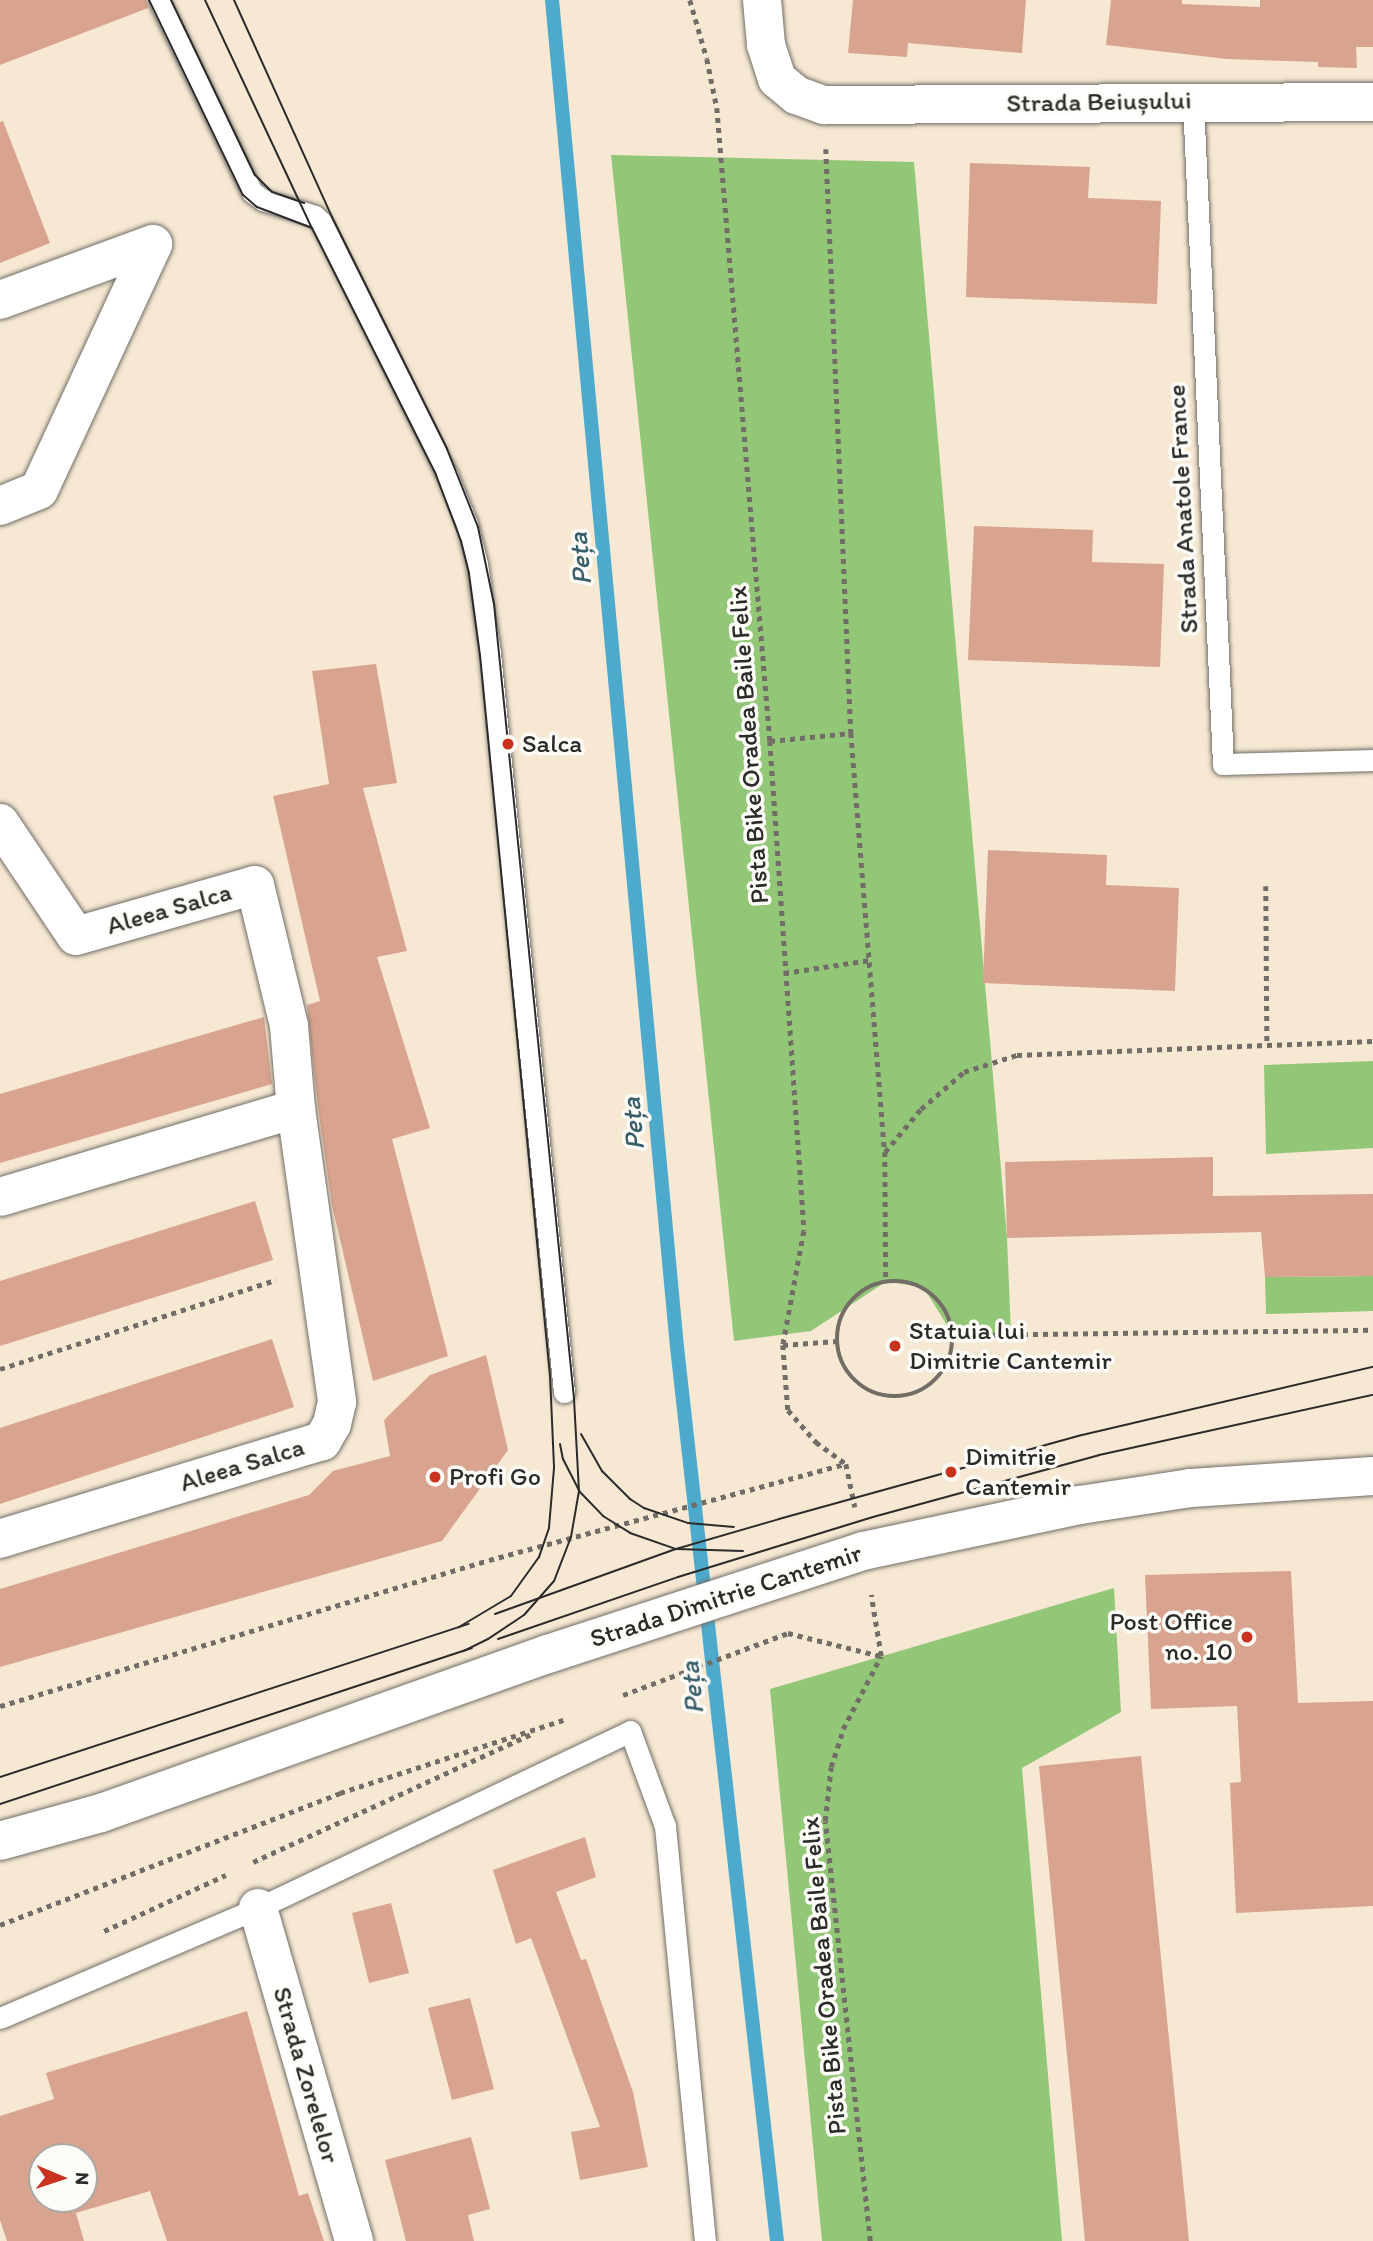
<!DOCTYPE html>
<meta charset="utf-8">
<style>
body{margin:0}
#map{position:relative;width:1373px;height:2241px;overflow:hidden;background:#f6e8d3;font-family:Itim,sans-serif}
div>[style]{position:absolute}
.green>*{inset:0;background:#93c778}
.stream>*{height:14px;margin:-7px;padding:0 7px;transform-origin:7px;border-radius:7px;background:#4eaacc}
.building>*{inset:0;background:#d9a48f}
.path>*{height:4.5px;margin-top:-2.25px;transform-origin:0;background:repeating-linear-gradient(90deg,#726d66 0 5px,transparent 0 10px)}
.path>.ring{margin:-2.25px;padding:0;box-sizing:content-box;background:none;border:4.5px solid #726d66;border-radius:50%}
.roads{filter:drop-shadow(0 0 2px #726d66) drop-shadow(0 0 2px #726d66)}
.lane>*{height:21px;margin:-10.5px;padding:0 10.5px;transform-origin:10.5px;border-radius:10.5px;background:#fff}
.street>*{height:38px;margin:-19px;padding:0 19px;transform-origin:19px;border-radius:19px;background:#fff}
.primary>*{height:38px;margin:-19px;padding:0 19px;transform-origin:19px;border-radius:19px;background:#fff}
.tram>*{height:2px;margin:-1px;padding:0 1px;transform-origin:1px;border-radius:1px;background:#2b2b2b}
.dots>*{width:19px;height:19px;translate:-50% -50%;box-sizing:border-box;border:4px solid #fdfcf7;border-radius:50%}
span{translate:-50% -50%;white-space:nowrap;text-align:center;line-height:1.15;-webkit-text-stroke:7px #fdfcf7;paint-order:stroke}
.street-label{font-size:26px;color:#2b2b2b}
.poi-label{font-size:26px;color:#2b2b2b}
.left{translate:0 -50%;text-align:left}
.right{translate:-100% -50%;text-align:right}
.water-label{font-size:28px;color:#395e6b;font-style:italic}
.north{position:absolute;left:28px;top:2143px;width:70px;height:70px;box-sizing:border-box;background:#fdfcf7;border:2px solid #a9a8a5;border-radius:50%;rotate:92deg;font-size:19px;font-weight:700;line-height:28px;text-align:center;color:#2b2b2b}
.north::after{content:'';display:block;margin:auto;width:24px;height:32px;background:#c8321e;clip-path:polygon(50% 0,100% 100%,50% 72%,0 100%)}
</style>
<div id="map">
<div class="green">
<i style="clip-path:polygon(611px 155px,914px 162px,1007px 1238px,1011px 1333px,953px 1335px,924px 1288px,887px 1281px,811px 1331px,734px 1341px)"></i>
<i style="clip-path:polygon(1373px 1061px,1373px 1148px,1266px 1154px,1264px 1065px)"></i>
<i style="clip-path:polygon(1373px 1276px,1373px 1311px,1266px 1314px,1265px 1277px)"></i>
<i style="clip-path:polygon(1114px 1588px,1121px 1712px,1022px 1768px,1062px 2241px,822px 2241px,770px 1689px)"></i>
</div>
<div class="stream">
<i style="left:552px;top:0;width:1353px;rotate:84.7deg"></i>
<i style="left:677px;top:1347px;width:900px;rotate:83.62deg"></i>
</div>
<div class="building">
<i style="clip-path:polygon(0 0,146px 0,148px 8px,0 65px)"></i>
<i style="clip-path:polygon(853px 0,1026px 0,1022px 53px,908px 43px,907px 57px,848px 53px)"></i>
<i style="clip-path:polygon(1111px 0,1182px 0,1182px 4px,1260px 7px,1260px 0,1373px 0,1373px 47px,1356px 47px,1357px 68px,1318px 67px,1318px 62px,1227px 59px,1106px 45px)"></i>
<i style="clip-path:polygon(3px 121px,50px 243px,0 263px,0 122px)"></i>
<i style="clip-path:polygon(970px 163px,1090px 167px,1088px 198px,1161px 201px,1157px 304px,966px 297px)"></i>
<i style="clip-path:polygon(974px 526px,1093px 530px,1092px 562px,1164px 564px,1160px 667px,968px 660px)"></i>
<i style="clip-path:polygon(376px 664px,397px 783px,363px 788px,407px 951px,377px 957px,430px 1128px,392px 1139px,448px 1356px,373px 1381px,332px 1205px,318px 1107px,307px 1005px,320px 1001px,273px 796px,329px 784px,312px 671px)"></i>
<i style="clip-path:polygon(988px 850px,1107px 855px,1106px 885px,1179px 888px,1175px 991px,983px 983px)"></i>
<i style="clip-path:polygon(264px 1017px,272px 1084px,0 1163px,0 1094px)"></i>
<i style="clip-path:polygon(1213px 1157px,1213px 1196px,1373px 1194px,1373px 1276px,1265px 1277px,1261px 1232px,1007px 1238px,1005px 1162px)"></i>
<i style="clip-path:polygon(255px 1201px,273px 1260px,0 1346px,0 1281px)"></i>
<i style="clip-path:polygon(272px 1339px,294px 1407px,0 1504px,0 1428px)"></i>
<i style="clip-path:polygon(486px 1355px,508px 1450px,442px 1541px,0 1667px,0 1589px,309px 1495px,333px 1471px,390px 1456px,384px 1420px,430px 1375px)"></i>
<i style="clip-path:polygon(1291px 1571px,1298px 1703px,1373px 1701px,1373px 1906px,1236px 1913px,1230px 1783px,1241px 1782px,1237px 1706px,1151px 1709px,1145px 1575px)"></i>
<i style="clip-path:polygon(1141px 1756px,1189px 2241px,1085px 2241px,1039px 1766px)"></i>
<i style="clip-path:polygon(585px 1837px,596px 1877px,556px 1892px,581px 1960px,586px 1959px,633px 2092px,648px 2167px,580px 2180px,571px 2132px,600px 2127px,531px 1938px,516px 1944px,493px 1870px)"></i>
<i style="clip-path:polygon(391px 1903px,409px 1973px,369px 1983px,352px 1913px)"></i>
<i style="clip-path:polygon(470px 1998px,494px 2089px,452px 2100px,428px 2008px)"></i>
<i style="clip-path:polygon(evenodd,247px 2011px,299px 2196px,308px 2193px,324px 2241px,167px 2241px,150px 2191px,76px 2213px,84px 2241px,7px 2241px,0 2220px,0 2116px,54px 2099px,46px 2073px,247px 2011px,42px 2157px,84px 2157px,84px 2199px,42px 2199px,42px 2157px)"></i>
<i style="clip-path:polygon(471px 2137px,490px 2209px,468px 2215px,474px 2241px,406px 2241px,385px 2160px)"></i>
</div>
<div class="path">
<i style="left:690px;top:0;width:61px;rotate:73.9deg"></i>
<i style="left:707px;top:59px;width:50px;rotate:78.5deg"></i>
<i style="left:717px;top:108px;width:635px;rotate:85.21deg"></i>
<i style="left:770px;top:741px;width:491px;rotate:86deg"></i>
<i style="left:804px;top:1231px;width:116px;rotate:100.4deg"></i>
<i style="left:783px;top:1345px;width:65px;rotate:85.6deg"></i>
<i style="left:788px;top:1410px;width:43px;rotate:48.8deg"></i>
<i style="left:816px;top:1442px;width:37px;rotate:36deg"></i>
<i style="left:846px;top:1464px;width:44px;rotate:78.2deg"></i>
<i style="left:826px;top:149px;width:585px;rotate:87.55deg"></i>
<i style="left:851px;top:733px;width:420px;rotate:85.4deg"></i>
<i style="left:885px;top:1152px;width:129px;rotate:89.6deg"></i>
<i style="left:770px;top:741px;width:81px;rotate:-5.6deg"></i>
<i style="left:1266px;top:886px;width:159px;rotate:89.6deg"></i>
<i style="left:1267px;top:1045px;width:106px;rotate:-2.2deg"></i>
<i style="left:784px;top:973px;width:87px;rotate:-8.6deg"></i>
<i style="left:885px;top:1152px;width:56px;rotate:-50.1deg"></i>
<i style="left:921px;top:1109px;width:57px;rotate:-40.7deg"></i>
<i style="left:964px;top:1072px;width:56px;rotate:-17.8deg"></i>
<i style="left:1017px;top:1055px;width:250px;rotate:-2.3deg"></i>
<i class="ring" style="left:837px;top:1281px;width:111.5px;height:111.5px"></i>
<i style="left:953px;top:1335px;width:420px;rotate:-0.7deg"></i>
<i style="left:783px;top:1345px;width:54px;rotate:-4.2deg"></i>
<i style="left:0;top:1369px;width:290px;rotate:-17.9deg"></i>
<i style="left:623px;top:1695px;width:176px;rotate:-20.6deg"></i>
<i style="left:788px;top:1633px;width:96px;rotate:13.9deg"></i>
<i style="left:0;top:1706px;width:510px;rotate:-16.62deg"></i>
<i style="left:489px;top:1560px;width:369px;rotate:-15.1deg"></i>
<i style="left:253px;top:1862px;width:306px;rotate:-24.7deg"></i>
<i style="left:0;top:1925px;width:365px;rotate:-21.2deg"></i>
<i style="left:340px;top:1793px;width:235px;rotate:-18.1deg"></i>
<i style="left:104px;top:1931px;width:134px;rotate:-24.7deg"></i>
<i style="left:870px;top:2241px;width:422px;rotate:-96.1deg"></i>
<i style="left:825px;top:1821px;width:54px;rotate:-83.7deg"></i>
<i style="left:831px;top:1767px;width:40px;rotate:-72deg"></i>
<i style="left:843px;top:1729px;width:82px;rotate:-62.5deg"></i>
<i style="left:881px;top:1656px;width:62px;rotate:-99.3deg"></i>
</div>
<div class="roads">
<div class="lane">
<i style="left:159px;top:0;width:213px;rotate:64.2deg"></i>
<i style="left:252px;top:192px;width:14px;rotate:36deg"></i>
<i style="left:263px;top:200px;width:54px;rotate:17.1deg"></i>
<i style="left:315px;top:216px;width:8px;rotate:45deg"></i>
<i style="left:321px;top:222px;width:283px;rotate:63.5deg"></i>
<i style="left:447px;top:475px;width:53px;rotate:67.8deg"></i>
<i style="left:467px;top:524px;width:41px;rotate:76deg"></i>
<i style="left:477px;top:564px;width:90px;rotate:81.7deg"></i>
<i style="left:490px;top:653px;width:743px;rotate:84.28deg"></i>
<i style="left:1193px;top:101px;width:664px;rotate:87.41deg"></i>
<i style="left:1223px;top:764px;width:150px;rotate:-1.5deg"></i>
<i style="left:0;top:2018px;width:280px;rotate:-23.1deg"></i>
<i style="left:258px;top:1908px;width:412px;rotate:-25.4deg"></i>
<i style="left:630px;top:1731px;width:101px;rotate:69.8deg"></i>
<i style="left:665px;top:1826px;width:417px;rotate:84.5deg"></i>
</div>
<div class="street">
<i style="left:762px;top:0;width:45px;rotate:84.9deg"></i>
<i style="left:766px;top:45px;width:36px;rotate:72deg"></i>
<i style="left:777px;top:79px;width:25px;rotate:40deg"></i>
<i style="left:796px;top:95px;width:30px;rotate:20deg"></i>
<i style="left:824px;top:105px;width:549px;rotate:-0.31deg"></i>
<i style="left:0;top:300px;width:163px;rotate:-20.1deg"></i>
<i style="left:0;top:506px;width:42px;rotate:-22.3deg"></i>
<i style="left:39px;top:490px;width:271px;rotate:-65.1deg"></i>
<i style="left:0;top:823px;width:136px;rotate:56.1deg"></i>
<i style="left:76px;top:936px;width:186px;rotate:-15.9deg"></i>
<i style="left:255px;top:885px;width:145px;rotate:76.4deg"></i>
<i style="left:289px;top:1026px;width:83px;rotate:85.2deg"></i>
<i style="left:296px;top:1109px;width:296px;rotate:82deg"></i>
<i style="left:337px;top:1402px;width:23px;rotate:103deg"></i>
<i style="left:332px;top:1424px;width:20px;rotate:120deg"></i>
<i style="left:322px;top:1441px;width:337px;rotate:163.1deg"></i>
<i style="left:0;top:1197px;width:309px;rotate:-16.6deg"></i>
<i style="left:258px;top:1908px;width:347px;rotate:73.9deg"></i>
</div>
<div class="primary">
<i style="left:0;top:1841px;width:105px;rotate:-15.5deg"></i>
<i style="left:101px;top:1813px;width:474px;rotate:-19.6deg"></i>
<i style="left:548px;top:1654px;width:331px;rotate:-18.1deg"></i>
<i style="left:863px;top:1551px;width:222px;rotate:-12deg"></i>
<i style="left:1080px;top:1505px;width:112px;rotate:-8.7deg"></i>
<i style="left:1191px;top:1488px;width:182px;rotate:-3.8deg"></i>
</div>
</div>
<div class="tram">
<i style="left:149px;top:0;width:216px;rotate:64.3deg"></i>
<i style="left:243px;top:195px;width:18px;rotate:41deg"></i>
<i style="left:257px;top:207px;width:59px;rotate:20.9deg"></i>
<i style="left:171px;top:0;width:194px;rotate:64.4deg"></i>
<i style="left:255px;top:175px;width:24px;rotate:45deg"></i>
<i style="left:272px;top:192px;width:34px;rotate:19deg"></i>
<i style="left:205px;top:0;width:252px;rotate:64.9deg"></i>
<i style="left:312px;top:228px;width:276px;rotate:63.3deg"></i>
<i style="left:436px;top:475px;width:71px;rotate:69.3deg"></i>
<i style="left:461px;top:541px;width:34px;rotate:76deg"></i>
<i style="left:469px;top:574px;width:82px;rotate:82.3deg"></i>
<i style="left:480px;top:655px;width:723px;rotate:84.45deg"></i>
<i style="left:550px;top:1375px;width:93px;rotate:87.5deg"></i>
<i style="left:554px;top:1468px;width:60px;rotate:94.8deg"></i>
<i style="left:549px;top:1528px;width:31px;rotate:109deg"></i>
<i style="left:539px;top:1557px;width:48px;rotate:125.7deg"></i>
<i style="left:511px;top:1596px;width:61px;rotate:149.2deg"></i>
<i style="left:234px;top:0;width:238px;rotate:65.7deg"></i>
<i style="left:332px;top:217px;width:259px;rotate:63.6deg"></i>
<i style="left:447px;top:449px;width:84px;rotate:68.3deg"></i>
<i style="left:478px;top:527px;width:79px;rotate:78.3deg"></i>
<i style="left:494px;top:604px;width:799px;rotate:84.25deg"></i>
<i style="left:574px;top:1399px;width:92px;rotate:86.9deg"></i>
<i style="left:579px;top:1491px;width:47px;rotate:99.9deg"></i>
<i style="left:571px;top:1537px;width:47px;rotate:111.1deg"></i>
<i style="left:554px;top:1581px;width:45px;rotate:131.4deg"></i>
<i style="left:524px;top:1615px;width:43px;rotate:146.3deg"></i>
<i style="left:488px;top:1639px;width:28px;rotate:154deg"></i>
<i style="left:581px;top:1434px;width:43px;rotate:60.4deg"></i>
<i style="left:602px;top:1471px;width:40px;rotate:45deg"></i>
<i style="left:630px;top:1499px;width:17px;rotate:33deg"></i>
<i style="left:644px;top:1508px;width:46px;rotate:18.8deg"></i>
<i style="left:688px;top:1523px;width:46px;rotate:5deg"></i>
<i style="left:560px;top:1444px;width:15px;rotate:79deg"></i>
<i style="left:563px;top:1459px;width:36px;rotate:63deg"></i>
<i style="left:579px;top:1491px;width:35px;rotate:46deg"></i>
<i style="left:603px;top:1516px;width:32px;rotate:32deg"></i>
<i style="left:630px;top:1533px;width:49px;rotate:19.2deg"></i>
<i style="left:676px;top:1549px;width:67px;rotate:1.7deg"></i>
<i style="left:495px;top:1614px;width:192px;rotate:-19.8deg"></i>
<i style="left:676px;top:1549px;width:107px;rotate:-16.2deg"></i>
<i style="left:779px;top:1519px;width:314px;rotate:-15.5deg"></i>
<i style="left:1082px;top:1435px;width:299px;rotate:-13.2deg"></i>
<i style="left:498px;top:1639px;width:190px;rotate:-19deg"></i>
<i style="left:678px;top:1577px;width:204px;rotate:-17.1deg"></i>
<i style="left:873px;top:1517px;width:234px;rotate:-15.3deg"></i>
<i style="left:1099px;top:1455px;width:280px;rotate:-12.4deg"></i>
<i style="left:0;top:1777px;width:493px;rotate:-18.1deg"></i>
<i style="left:0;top:1804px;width:497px;rotate:-18.3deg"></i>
</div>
<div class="dots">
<i style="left:508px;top:744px;background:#c8321e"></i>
<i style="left:895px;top:1346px;background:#c8321e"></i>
<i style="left:951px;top:1472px;background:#c8321e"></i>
<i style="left:435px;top:1477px;background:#c8321e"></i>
<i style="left:1247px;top:1637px;background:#c8321e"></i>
</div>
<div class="street-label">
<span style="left:1099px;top:102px;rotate:-1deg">Strada Beiușului</span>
<span style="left:1183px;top:509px;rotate:-93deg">Strada Anatole France</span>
<span style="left:749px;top:745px;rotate:-94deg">Pista Bike Oradea Baile Felix</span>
<span style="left:169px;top:909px;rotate:-16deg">Aleea Salca</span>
<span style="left:242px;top:1465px;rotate:-17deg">Aleea Salca</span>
<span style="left:726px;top:1596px;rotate:-18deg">Strada Dimitrie Cantemir</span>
<span style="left:824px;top:1976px;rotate:-95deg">Pista Bike Oradea Baile Felix</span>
<span style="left:306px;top:2075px;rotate:74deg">Strada Zorelelor</span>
</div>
<div class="poi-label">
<span class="left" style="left:522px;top:744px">Salca</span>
<span class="left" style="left:909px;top:1346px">Statuia lui<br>Dimitrie Cantemir</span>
<span class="left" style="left:965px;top:1472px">Dimitrie<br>Cantemir</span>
<span class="left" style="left:449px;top:1477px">Profi Go</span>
<span class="right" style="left:1233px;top:1637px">Post Office<br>no. 10</span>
</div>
<div class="water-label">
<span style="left:579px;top:559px;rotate:-95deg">Peța</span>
<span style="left:632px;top:1124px;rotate:-95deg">Peța</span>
<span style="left:691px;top:1688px;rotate:-96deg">Peța</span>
</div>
<div class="north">N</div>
</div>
